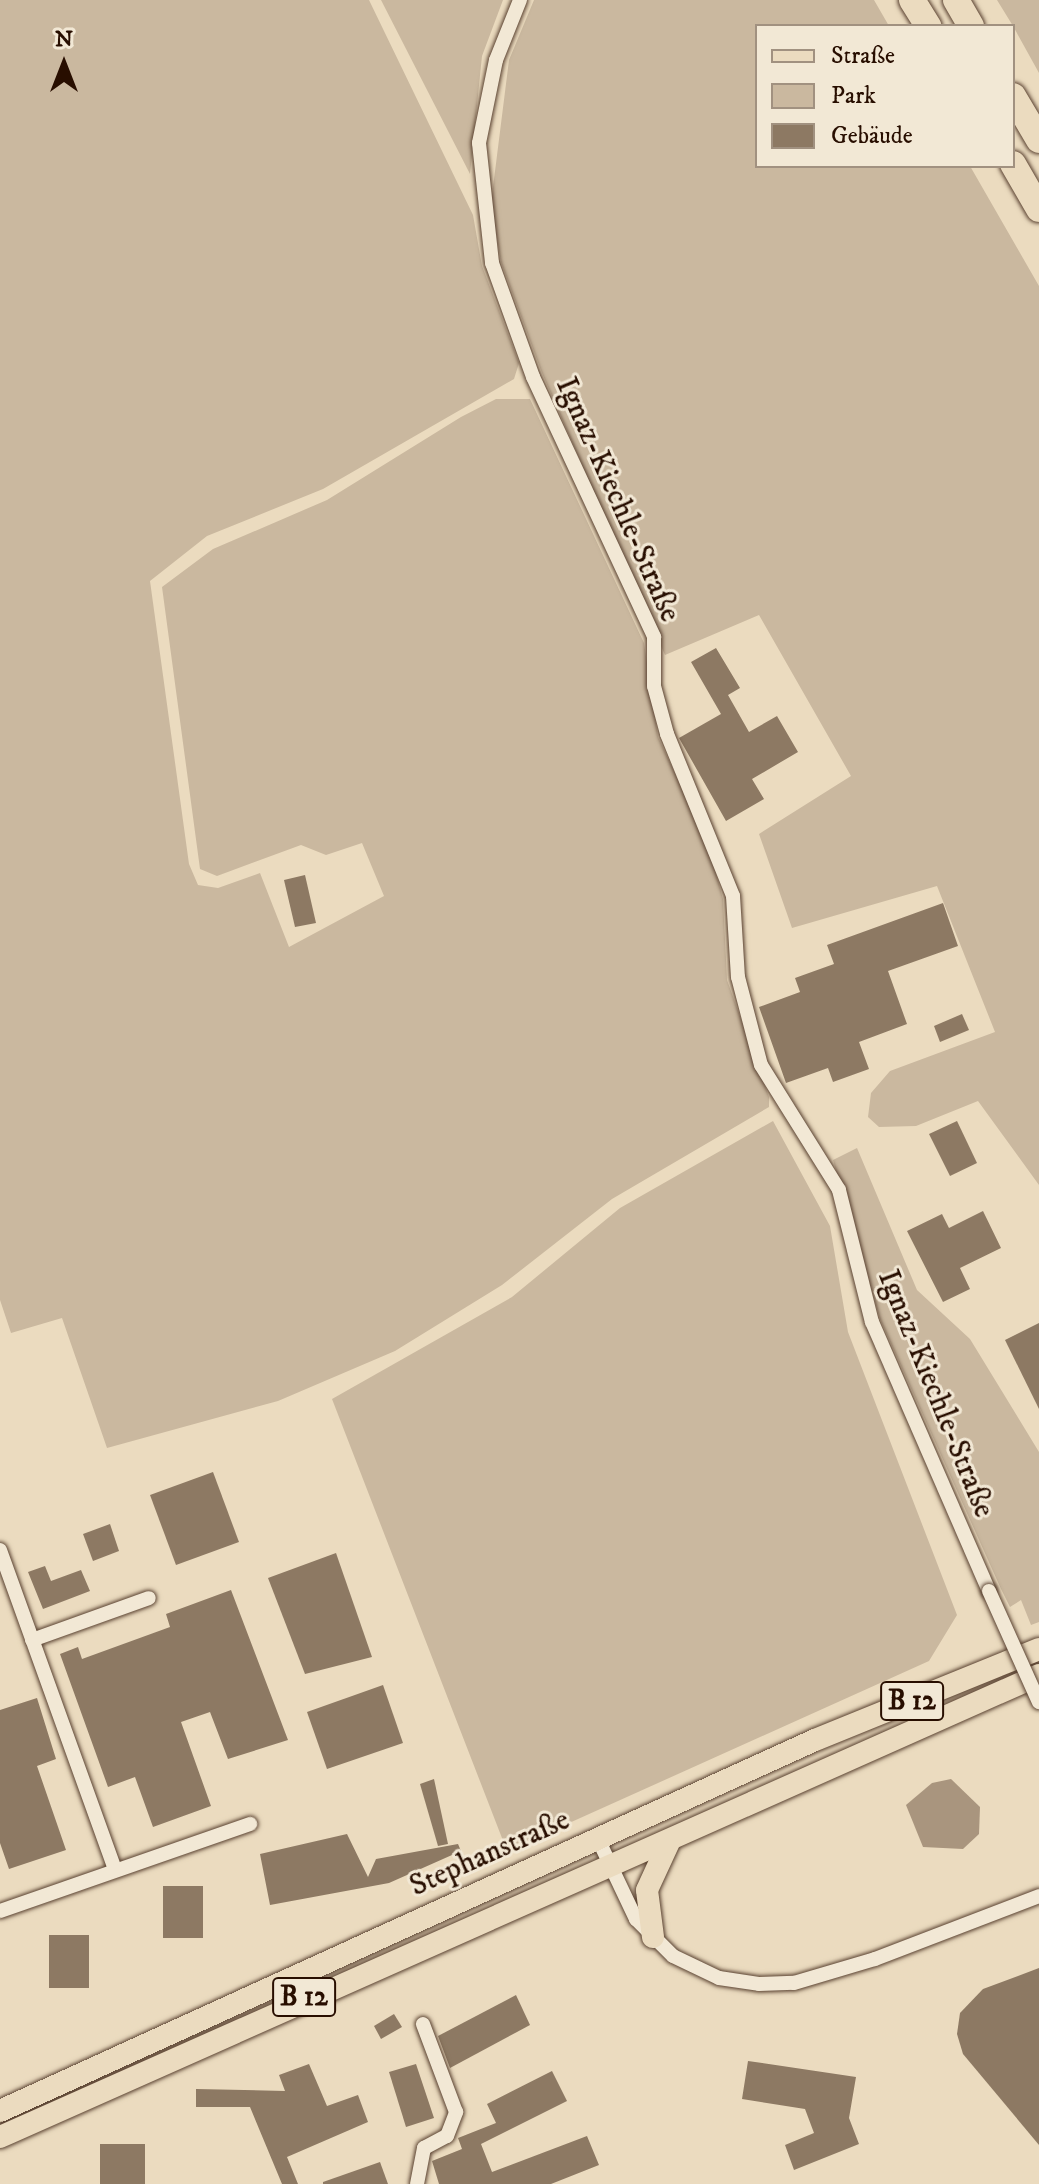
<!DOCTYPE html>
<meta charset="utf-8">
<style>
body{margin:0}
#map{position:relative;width:1039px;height:2184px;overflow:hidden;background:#ebdbbf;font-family:"IM FELL DW Pica",serif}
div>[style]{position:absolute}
.green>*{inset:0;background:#cab89f}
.water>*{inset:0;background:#a9957e}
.building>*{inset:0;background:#8d7963}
.roads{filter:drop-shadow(0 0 2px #594130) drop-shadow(0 0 2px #594130)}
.street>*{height:14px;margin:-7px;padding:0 7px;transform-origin:7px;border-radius:7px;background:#f2e8d5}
.primary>*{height:22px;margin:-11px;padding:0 11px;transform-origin:11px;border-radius:11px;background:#ebdbbf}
.highway>*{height:26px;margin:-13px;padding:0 13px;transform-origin:13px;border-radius:13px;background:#ebdbbf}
.bridges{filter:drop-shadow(0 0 2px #594130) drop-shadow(0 0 2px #594130)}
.street-bridge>*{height:14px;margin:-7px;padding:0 7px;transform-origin:7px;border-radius:7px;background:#f2e8d5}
span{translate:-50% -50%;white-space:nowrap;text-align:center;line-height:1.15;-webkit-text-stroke:6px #f2e8d5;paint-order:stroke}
.shield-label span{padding:2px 6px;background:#f2e8d5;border:2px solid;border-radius:6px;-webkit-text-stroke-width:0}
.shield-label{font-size:28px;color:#280e00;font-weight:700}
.street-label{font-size:30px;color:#280e00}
.legend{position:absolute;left:755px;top:24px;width:260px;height:144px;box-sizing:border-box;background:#f2e8d5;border:2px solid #a19180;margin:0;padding:10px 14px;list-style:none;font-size:24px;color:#280e00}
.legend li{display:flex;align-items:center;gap:16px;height:40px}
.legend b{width:40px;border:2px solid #a19180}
.north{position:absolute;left:24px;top:24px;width:80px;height:80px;-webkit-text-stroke:6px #f2e8d5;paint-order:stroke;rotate:0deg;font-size:22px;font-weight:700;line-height:32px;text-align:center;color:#280e00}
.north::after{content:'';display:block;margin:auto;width:28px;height:36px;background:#280e00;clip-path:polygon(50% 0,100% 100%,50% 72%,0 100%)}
</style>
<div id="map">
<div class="green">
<i style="clip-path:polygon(0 0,369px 0,473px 215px,482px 266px,519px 363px,514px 379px,323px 489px,207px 536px,150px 581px,189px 864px,198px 885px,218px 888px,260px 873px,289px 947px,384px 896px,362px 843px,326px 855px,301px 845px,217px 876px,200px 869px,162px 587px,213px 549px,327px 500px,461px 417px,496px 399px,530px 399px,644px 643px,658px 737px,708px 844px,723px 899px,727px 980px,769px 1097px,769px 1107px,612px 1199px,502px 1285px,395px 1351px,278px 1401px,107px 1448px,62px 1318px,11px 1333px,0 1300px)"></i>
<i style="clip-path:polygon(381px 0,503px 0,482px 56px,470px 174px)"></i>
<i style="clip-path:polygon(534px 0,874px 0,889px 26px,757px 26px,757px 166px,970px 166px,1039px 286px,1039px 1185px,978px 1101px,916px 1126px,879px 1127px,868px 1117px,871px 1093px,890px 1071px,995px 1032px,937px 886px,792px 928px,759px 834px,851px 776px,759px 615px,665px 655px,542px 373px,501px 262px,491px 203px,509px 60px)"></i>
<i style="clip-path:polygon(997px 0,1039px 0,1039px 73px,1013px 26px)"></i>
<i style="clip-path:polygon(773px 1121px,830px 1226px,848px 1332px,957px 1615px,929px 1661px,507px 1851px,332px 1399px,512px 1297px,620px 1208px)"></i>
<i style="clip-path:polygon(857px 1148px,917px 1290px,970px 1339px,1039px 1452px,1039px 1622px,1031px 1625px,1021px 1600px,1010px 1607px,1001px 1589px,880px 1319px,833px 1160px)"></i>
</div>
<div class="water">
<i style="clip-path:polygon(951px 1779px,980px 1807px,979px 1834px,963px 1849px,923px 1847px,906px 1805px,932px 1783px)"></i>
</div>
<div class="building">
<i style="clip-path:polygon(716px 648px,740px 688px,728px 695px,749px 732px,777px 716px,798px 752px,752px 779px,764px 799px,726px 821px,679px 738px,721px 714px,691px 662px)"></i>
<i style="clip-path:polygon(305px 875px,316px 923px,295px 927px,284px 880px)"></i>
<i style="clip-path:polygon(943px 903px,958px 946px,888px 971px,907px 1024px,859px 1042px,869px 1069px,833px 1082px,828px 1068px,786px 1083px,759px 1007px,800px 992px,795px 978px,834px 964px,827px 945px)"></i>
<i style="clip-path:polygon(962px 1014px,969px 1030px,940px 1042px,934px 1026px)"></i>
<i style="clip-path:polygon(957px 1121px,977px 1163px,950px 1176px,929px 1134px)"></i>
<i style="clip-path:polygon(983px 1211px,1001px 1248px,960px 1268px,970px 1289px,943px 1302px,907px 1231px,942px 1214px,949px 1228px)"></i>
<i style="clip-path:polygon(1039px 1323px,1039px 1409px,1005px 1340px)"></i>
<i style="clip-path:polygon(213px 1472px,239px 1542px,176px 1565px,150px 1495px)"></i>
<i style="clip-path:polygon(110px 1524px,119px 1551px,93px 1561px,83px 1534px)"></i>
<i style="clip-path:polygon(336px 1553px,372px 1657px,305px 1674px,268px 1578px)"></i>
<i style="clip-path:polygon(45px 1566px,51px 1581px,81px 1570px,90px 1591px,43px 1609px,28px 1572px)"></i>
<i style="clip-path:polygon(231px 1590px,288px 1740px,228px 1759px,210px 1712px,181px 1722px,211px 1806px,153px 1827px,135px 1777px,108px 1787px,60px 1654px,78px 1647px,82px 1659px,170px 1627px,166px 1614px)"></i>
<i style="clip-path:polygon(383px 1685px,403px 1743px,327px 1769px,307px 1712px)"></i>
<i style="clip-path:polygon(37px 1698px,56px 1759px,37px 1766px,66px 1850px,9px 1869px,0 1843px,0 1710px)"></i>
<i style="clip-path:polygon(434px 1779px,448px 1844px,438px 1846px,420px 1784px)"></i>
<i style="clip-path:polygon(347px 1834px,368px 1877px,376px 1859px,458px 1844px,461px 1851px,389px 1883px,270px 1905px,260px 1854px)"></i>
<i style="clip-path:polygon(163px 1886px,203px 1886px,203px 1938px,163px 1938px)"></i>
<i style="clip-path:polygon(49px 1935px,89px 1935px,89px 1988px,49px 1988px)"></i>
<i style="clip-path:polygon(1039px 1968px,1039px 2145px,963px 2054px,957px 2034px,960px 2013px,983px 1989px)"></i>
<i style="clip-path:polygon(516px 1995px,530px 2025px,450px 2068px,438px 2036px)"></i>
<i style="clip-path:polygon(394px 2014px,402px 2027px,381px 2039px,374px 2026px)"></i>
<i style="clip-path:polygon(748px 2061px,856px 2077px,849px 2118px,859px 2144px,794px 2170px,785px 2145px,814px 2133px,805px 2109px,742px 2099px)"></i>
<i style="clip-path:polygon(309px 2064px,327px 2106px,358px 2095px,368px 2122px,287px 2157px,298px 2184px,282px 2184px,250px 2107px,196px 2107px,196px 2089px,285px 2091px,279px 2075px)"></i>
<i style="clip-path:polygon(416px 2064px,434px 2118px,406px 2127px,389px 2072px)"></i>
<i style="clip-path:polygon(552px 2071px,567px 2101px,481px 2144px,492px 2172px,587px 2136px,599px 2165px,551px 2184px,439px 2184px,432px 2161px,462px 2149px,458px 2138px,496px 2123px,487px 2104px)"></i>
<i style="clip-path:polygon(100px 2144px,145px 2144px,145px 2184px,100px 2184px)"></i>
<i style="clip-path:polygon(380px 2162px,388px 2184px,323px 2184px,323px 2182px)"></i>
</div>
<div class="roads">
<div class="street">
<i style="left:520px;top:0;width:65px;rotate:111.8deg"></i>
<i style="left:496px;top:60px;width:85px;rotate:101.6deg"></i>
<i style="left:479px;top:143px;width:121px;rotate:83.8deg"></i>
<i style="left:492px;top:263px;width:121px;rotate:70.2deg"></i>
<i style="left:533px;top:377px;width:287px;rotate:65deg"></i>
<i style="left:654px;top:637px;width:49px;rotate:90deg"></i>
<i style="left:654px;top:686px;width:50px;rotate:74.8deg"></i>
<i style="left:667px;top:734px;width:175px;rotate:67.8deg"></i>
<i style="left:733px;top:896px;width:81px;rotate:86.5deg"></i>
<i style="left:738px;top:977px;width:91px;rotate:75.4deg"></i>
<i style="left:761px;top:1065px;width:147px;rotate:58deg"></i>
<i style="left:839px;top:1190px;width:136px;rotate:76deg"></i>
<i style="left:872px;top:1322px;width:293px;rotate:66.5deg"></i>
<i style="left:0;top:1550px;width:336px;rotate:70.2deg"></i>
<i style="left:32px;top:1640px;width:124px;rotate:-19.7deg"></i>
<i style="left:598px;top:1839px;width:89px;rotate:64.6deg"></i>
<i style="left:636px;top:1919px;width:52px;rotate:45deg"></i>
<i style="left:673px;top:1956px;width:51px;rotate:25.6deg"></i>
<i style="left:719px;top:1978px;width:40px;rotate:8.5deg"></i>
<i style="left:759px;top:1984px;width:35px;rotate:-2deg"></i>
<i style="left:794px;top:1983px;width:84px;rotate:-16.5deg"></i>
<i style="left:875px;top:1959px;width:176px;rotate:-21deg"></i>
<i style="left:0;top:1911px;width:265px;rotate:-19.2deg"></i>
<i style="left:417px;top:2184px;width:37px;rotate:-79deg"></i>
<i style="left:424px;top:2148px;width:26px;rotate:-28deg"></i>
<i style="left:447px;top:2136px;width:26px;rotate:-69deg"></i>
<i style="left:456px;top:2112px;width:94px;rotate:-110.6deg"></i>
</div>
<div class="primary">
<i style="left:653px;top:1937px;width:47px;rotate:-97.3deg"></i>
<i style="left:647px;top:1890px;width:55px;rotate:-65.3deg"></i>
<i style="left:0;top:2111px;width:895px;rotate:-24.48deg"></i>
<i style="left:815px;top:1740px;width:242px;rotate:-22.1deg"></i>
<i style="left:0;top:2137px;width:1137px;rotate:-23.97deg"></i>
</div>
<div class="highway">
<i style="left:912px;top:0;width:31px;rotate:58deg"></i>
<i style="left:956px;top:0;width:30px;rotate:60deg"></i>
<i style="left:1013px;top:96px;width:51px;rotate:59.4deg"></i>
<i style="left:1013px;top:164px;width:52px;rotate:60deg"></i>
</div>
</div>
<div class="bridges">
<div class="street-bridge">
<i style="left:989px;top:1591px;width:122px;rotate:65.8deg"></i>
</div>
</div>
<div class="shield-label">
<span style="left:912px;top:1701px">B 12</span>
<span style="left:304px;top:1997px">B 12</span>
</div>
<div class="street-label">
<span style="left:617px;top:500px;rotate:66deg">Ignaz-Kiechle-Straße</span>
<span style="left:935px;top:1394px;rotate:68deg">Ignaz-Kiechle-Straße</span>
<span style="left:490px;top:1854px;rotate:-24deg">Stephanstraße</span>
</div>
<ul class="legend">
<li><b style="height:10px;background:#ebdbbf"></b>Straße</li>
<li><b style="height:22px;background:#cab89f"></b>Park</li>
<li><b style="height:22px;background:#8d7963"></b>Gebäude</li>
</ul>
<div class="north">N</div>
</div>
